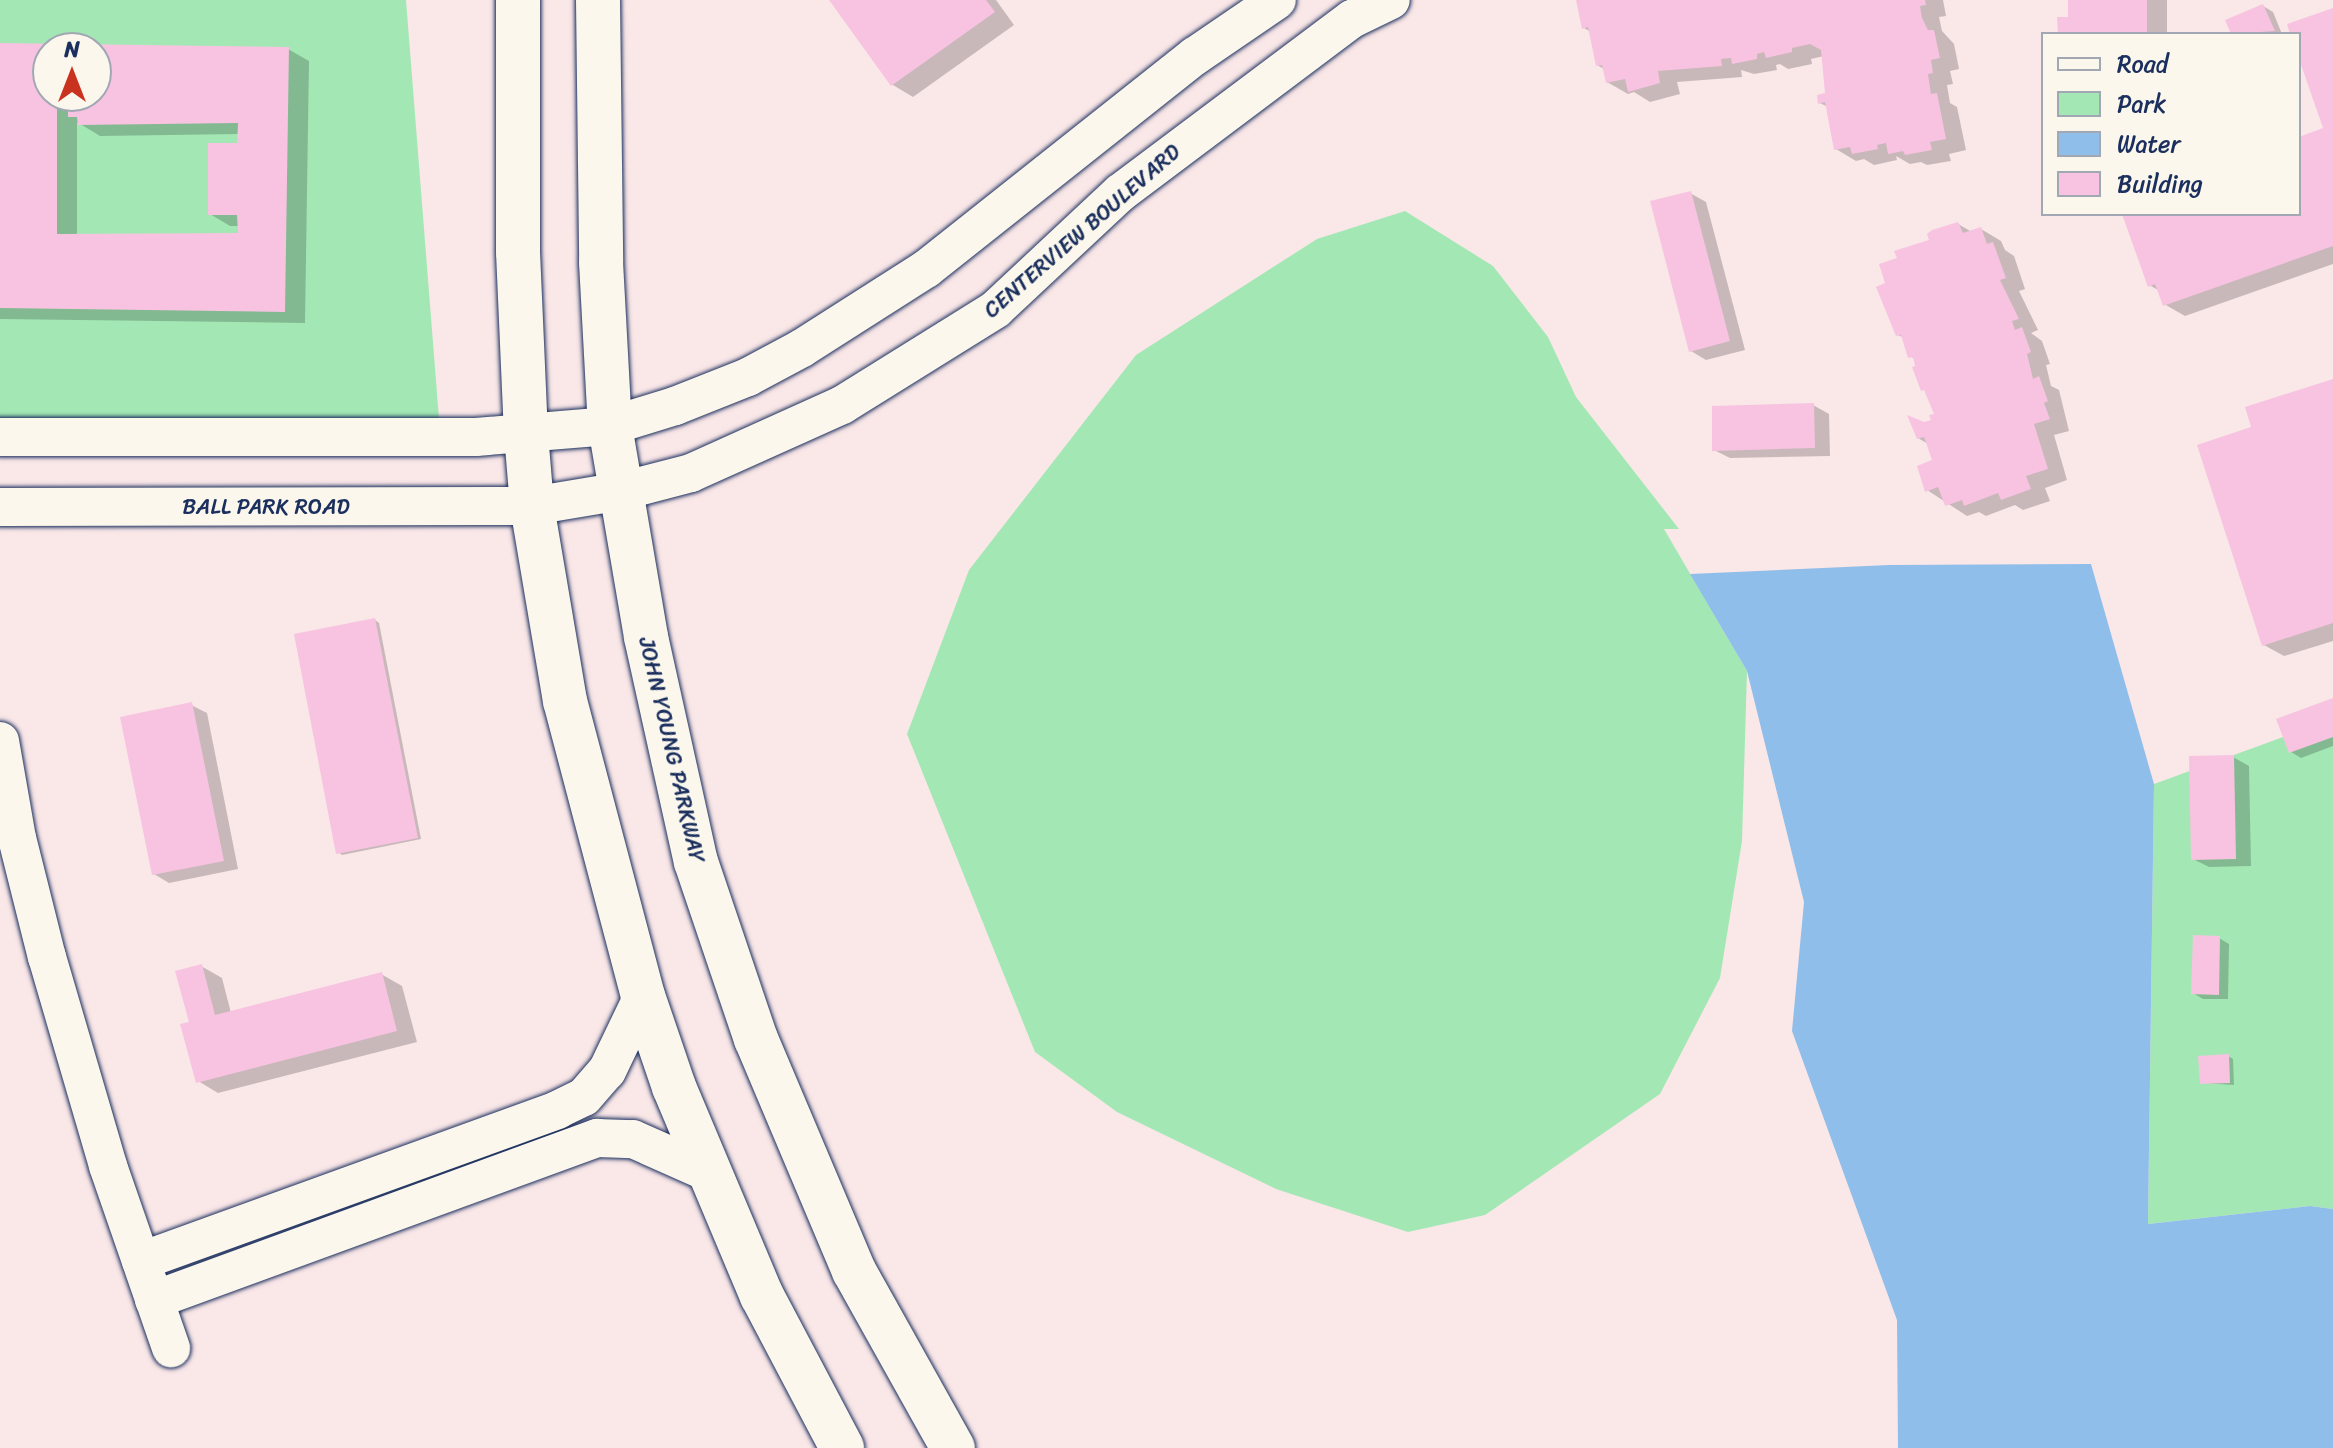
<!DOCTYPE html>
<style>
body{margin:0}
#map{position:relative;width:2333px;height:1448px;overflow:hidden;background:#fae7e8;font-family:Sriracha,sans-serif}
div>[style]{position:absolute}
.green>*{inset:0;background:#a3e8b4}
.water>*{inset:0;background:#90beea}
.shadow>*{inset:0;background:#0003}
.building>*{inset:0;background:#f7c3e0}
.roads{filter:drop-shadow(0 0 2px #1b2f5e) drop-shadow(0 0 2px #1b2f5e)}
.minor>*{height:38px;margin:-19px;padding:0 19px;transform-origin:19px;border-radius:19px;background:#fbf7ec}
.highway>*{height:44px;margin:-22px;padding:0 22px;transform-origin:22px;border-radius:22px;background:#fbf7ec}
span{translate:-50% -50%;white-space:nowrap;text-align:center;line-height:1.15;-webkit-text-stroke:6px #fbf7ec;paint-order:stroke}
.street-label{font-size:22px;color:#1b2f5e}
.legend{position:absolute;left:2041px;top:32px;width:260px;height:184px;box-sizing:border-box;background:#fbf7ec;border:2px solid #a1a7b3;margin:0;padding:10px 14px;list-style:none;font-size:24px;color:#1b2f5e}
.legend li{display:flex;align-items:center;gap:16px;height:40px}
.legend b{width:40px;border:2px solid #a1a7b3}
.north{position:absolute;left:32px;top:32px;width:80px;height:80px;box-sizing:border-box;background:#fbf7ec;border:2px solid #a1a7b3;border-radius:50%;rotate:0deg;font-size:22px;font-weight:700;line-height:32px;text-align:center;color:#1b2f5e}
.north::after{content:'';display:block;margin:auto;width:28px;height:36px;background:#c8321e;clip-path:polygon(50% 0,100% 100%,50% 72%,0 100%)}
</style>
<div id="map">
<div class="green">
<i style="clip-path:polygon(evenodd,0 0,406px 0,439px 419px,0 419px,0 0,48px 48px,96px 48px,96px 96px,48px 96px,48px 48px)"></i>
<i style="clip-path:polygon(1405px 211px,1493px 266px,1548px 337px,1576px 397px,1679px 529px,1664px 529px,1747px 671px,1742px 841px,1720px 978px,1660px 1094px,1485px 1215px,1408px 1232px,1276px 1189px,1117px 1112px,1035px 1052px,907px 734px,969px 570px,1136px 355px,1317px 239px)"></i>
<i style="clip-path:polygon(2333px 719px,2333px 1209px,2310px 1206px,2148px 1224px,2154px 784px)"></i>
</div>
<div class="water">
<i style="clip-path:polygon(2091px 564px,2154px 784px,2148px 1224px,2310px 1206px,2333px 1209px,2333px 1448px,1898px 1448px,1897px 1320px,1792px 1031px,1804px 902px,1747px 671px,1690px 574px,1889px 565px)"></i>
</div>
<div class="shadow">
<i style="clip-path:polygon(831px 0,996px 0,1014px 25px,913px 97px,893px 85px)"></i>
<i style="clip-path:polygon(1589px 0,1943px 0,1946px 16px,1939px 17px,1942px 31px,1954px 44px,1959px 69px,1950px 71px,1953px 84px,1947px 85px,1950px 103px,1957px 107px,1966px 150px,1949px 154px,1951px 161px,1927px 165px,1921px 162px,1910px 164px,1896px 156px,1897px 160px,1874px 165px,1864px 159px,1856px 161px,1836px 149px,1828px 107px,1820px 103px,1827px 95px,1824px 56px,1811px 59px,1812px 64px,1788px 69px,1780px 64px,1776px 65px,1777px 70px,1754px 74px,1741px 70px,1742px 77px,1677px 82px,1680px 94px,1650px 102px,1634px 92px,1628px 94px,1607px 82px,1604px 69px,1597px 65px,1591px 32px,1584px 28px)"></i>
<i style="clip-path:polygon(2070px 0,2167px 0,2167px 34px,2060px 34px,2059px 18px,2070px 18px)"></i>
<i style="clip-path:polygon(2263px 6px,2273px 12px,2282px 34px,2233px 34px,2227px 21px)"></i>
<i style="clip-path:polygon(2333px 10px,2333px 264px,2185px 316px,2164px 304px,2160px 291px,2149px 285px,2124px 214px,2299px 214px,2299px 139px,2326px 129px,2299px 53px,2299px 34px,2292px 34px)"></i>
<i style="clip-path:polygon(evenodd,0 45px,288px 49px,309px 61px,305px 323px,0 319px,0 45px,48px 48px,96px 48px,96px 96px,48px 96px,48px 48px,0 45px,77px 122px,100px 136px,239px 134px,239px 145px,210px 214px,230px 226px,239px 226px,240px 235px,77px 236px,77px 122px)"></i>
<i style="clip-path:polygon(1690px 193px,1706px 202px,1745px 350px,1706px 360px,1691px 351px)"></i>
<i style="clip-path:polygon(1958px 224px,1972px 232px,1981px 229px,2001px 241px,2005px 250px,2014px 256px,2025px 289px,2019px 291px,2038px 330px,2031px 333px,2042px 341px,2050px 364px,2046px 365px,2051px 386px,2059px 390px,2069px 431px,2054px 435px,2067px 480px,2045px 488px,2050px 501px,2023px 510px,2015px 505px,1986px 516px,1979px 512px,1967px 516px,1927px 490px,1935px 462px,1928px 444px,1918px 438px,1924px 425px,1934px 422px,1937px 415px,1915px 359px,1910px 356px,1904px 338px,1898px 335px,1888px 284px,1899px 259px)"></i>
<i style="clip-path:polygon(2333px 381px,2333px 641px,2284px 656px,2264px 645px,2254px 428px)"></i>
<i style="clip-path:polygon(1813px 405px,1829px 414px,1830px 456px,1730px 458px,1714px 450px)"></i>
<i style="clip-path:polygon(375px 620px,379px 623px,421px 839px,342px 855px,338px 852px)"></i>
<i style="clip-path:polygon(2333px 700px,2333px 746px,2301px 758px,2291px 752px)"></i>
<i style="clip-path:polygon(191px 705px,207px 713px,238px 869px,169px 883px,154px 874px)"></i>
<i style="clip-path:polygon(2233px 757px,2249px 766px,2251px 866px,2209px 867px,2193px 859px)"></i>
<i style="clip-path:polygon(2219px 938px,2229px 944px,2228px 999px,2203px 999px,2193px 993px)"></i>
<i style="clip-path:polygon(201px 966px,222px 978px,231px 1013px,381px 974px,402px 986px,417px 1042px,218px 1093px,198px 1081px,191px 1023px)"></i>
<i style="clip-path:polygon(2228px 1056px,2233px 1059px,2234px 1085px,2202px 1083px)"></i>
</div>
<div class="building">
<i style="clip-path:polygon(829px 0,986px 0,995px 12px,891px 86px)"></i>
<i style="clip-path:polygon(1576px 0,1925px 0,1926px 5px,1920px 6px,1922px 18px,1928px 30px,1934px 30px,1940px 58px,1931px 60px,1933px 73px,1928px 74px,1931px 94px,1937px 93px,1946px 139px,1930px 142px,1932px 150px,1905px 155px,1903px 151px,1888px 154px,1886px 143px,1877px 145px,1878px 149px,1852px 154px,1850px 147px,1834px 150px,1825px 102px,1818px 104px,1817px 95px,1825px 93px,1821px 50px,1810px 44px,1792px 48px,1792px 52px,1766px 58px,1764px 52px,1757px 54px,1757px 59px,1732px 64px,1731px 58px,1721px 59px,1722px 66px,1658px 71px,1660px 83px,1628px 92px,1625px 79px,1606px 83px,1602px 65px,1596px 66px,1588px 27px,1582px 29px)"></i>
<i style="clip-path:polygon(2068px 0,2147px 0,2147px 32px,2058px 34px,2057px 17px,2068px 17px)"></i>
<i style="clip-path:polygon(2263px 4px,2275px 31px,2231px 34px,2225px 20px)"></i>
<i style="clip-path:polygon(2333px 8px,2333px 246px,2163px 306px,2155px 284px,2148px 287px,2122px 214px,2299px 214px,2299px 137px,2323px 128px,2299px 59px,2299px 34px,2290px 34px,2287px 24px)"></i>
<i style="clip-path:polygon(evenodd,0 43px,289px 47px,285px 312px,0 308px,0 43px,48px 48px,96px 48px,96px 96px,48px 96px,48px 48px,0 43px,68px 105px,68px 117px,77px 117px,78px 125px,238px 123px,237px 143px,208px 143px,208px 215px,237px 215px,238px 233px,57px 234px,57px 106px,68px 105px)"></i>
<i style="clip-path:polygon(1691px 191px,1730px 341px,1689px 352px,1650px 201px)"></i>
<i style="clip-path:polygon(1958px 222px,1963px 233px,1981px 227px,1987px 244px,1993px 242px,2006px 278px,2000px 280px,2019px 319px,2012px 321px,2015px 330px,2022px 327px,2031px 352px,2027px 354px,2033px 379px,2039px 376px,2048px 401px,2044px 403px,2050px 419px,2034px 424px,2048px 469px,2026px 476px,2031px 489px,2001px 500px,1998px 493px,1964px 506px,1962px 500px,1945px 506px,1938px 487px,1925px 492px,1917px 466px,1932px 460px,1924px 437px,1917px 439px,1907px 415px,1924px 422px,1931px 420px,1929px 415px,1934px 414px,1924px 390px,1921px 391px,1912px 367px,1915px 366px,1913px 357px,1908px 358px,1901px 335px,1896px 336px,1876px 287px,1885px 283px,1879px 264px,1897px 258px,1894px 251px,1929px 240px,1927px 234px,1932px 230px)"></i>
<i style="clip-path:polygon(2333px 379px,2333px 623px,2262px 646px,2197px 445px,2251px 427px,2245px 407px)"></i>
<i style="clip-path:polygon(1814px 403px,1815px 448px,1712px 451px,1712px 406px)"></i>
<i style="clip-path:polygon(375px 618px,418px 838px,336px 854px,294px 634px)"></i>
<i style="clip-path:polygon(2333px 698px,2333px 737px,2289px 753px,2276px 719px)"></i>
<i style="clip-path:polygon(192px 702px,224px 861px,152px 875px,120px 717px)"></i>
<i style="clip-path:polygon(2234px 755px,2236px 859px,2191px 860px,2189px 756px)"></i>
<i style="clip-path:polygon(2193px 935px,2220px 936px,2219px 995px,2191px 994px)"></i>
<i style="clip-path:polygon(202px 964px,215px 1015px,382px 972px,397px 1031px,196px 1083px,180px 1024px,189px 1022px,175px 971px)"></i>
<i style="clip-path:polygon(2229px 1054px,2230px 1083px,2200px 1084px,2198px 1056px)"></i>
</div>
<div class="roads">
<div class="minor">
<i style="left:0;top:437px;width:476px"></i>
<i style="left:476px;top:437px;width:134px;rotate:-4.7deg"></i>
<i style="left:610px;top:426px;width:68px;rotate:-17.1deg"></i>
<i style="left:675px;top:406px;width:79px;rotate:-21.7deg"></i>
<i style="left:748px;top:377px;width:61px;rotate:-28.2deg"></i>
<i style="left:802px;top:348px;width:147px;rotate:-32.5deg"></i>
<i style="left:926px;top:269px;width:343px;rotate:-38.4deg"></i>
<i style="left:1195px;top:56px;width:99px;rotate:-34.3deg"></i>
<i style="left:0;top:507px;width:532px;rotate:-0.11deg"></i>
<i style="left:532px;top:506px;width:91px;rotate:-9.5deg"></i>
<i style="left:622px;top:491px;width:71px;rotate:-14.6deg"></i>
<i style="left:691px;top:473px;width:166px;rotate:-24.2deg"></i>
<i style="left:842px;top:405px;width:181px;rotate:-31.9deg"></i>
<i style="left:996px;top:309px;width:170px;rotate:-43.1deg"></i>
<i style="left:1120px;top:193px;width:290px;rotate:-36.9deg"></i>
<i style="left:1352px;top:19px;width:43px;rotate:-26deg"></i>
<i style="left:0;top:741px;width:98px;rotate:80.1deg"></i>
<i style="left:17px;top:838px;width:123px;rotate:75.9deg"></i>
<i style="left:47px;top:957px;width:218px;rotate:73.7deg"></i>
<i style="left:108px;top:1166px;width:193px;rotate:70.9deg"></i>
<i style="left:141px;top:1261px;width:443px;rotate:-19.9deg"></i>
<i style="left:557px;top:1110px;width:30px;rotate:-26deg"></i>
<i style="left:584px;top:1097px;width:35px;rotate:-49deg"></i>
<i style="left:607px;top:1071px;width:83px;rotate:-64.4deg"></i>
<i style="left:154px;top:1300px;width:472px;rotate:-20.1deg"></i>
<i style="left:597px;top:1138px;width:36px;rotate:2deg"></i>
<i style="left:633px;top:1139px;width:81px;rotate:24deg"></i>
</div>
<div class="highway">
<i style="left:518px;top:0;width:252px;rotate:90deg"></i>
<i style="left:518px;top:252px;width:182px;rotate:87.5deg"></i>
<i style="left:526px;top:434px;width:72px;rotate:85.2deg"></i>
<i style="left:532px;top:506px;width:198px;rotate:80.4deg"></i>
<i style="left:565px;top:701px;width:305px;rotate:75.2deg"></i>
<i style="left:643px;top:996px;width:96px;rotate:71.2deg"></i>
<i style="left:674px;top:1087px;width:227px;rotate:67.2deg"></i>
<i style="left:762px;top:1296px;width:172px;rotate:62.2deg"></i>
<i style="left:598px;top:0;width:262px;rotate:89.3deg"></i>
<i style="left:601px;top:262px;width:164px;rotate:86.9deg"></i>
<i style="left:610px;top:426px;width:214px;rotate:80.3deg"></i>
<i style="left:646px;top:637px;width:230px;rotate:77.5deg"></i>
<i style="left:696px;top:862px;width:187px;rotate:71.3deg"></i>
<i style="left:756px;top:1039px;width:252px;rotate:67.1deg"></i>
<i style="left:854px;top:1271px;width:203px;rotate:60.8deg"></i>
</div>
</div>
<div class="street-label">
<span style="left:1082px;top:231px;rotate:-41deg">CENTERVIEW BOULEVARD</span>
<span style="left:266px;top:507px">BALL PARK ROAD</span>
<span style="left:672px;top:750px;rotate:77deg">JOHN YOUNG PARKWAY</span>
</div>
<ul class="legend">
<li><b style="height:10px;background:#fbf7ec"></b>Road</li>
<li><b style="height:22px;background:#a3e8b4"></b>Park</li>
<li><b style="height:22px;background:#90beea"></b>Water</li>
<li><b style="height:22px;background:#f7c3e0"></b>Building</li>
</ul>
<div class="north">N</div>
</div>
